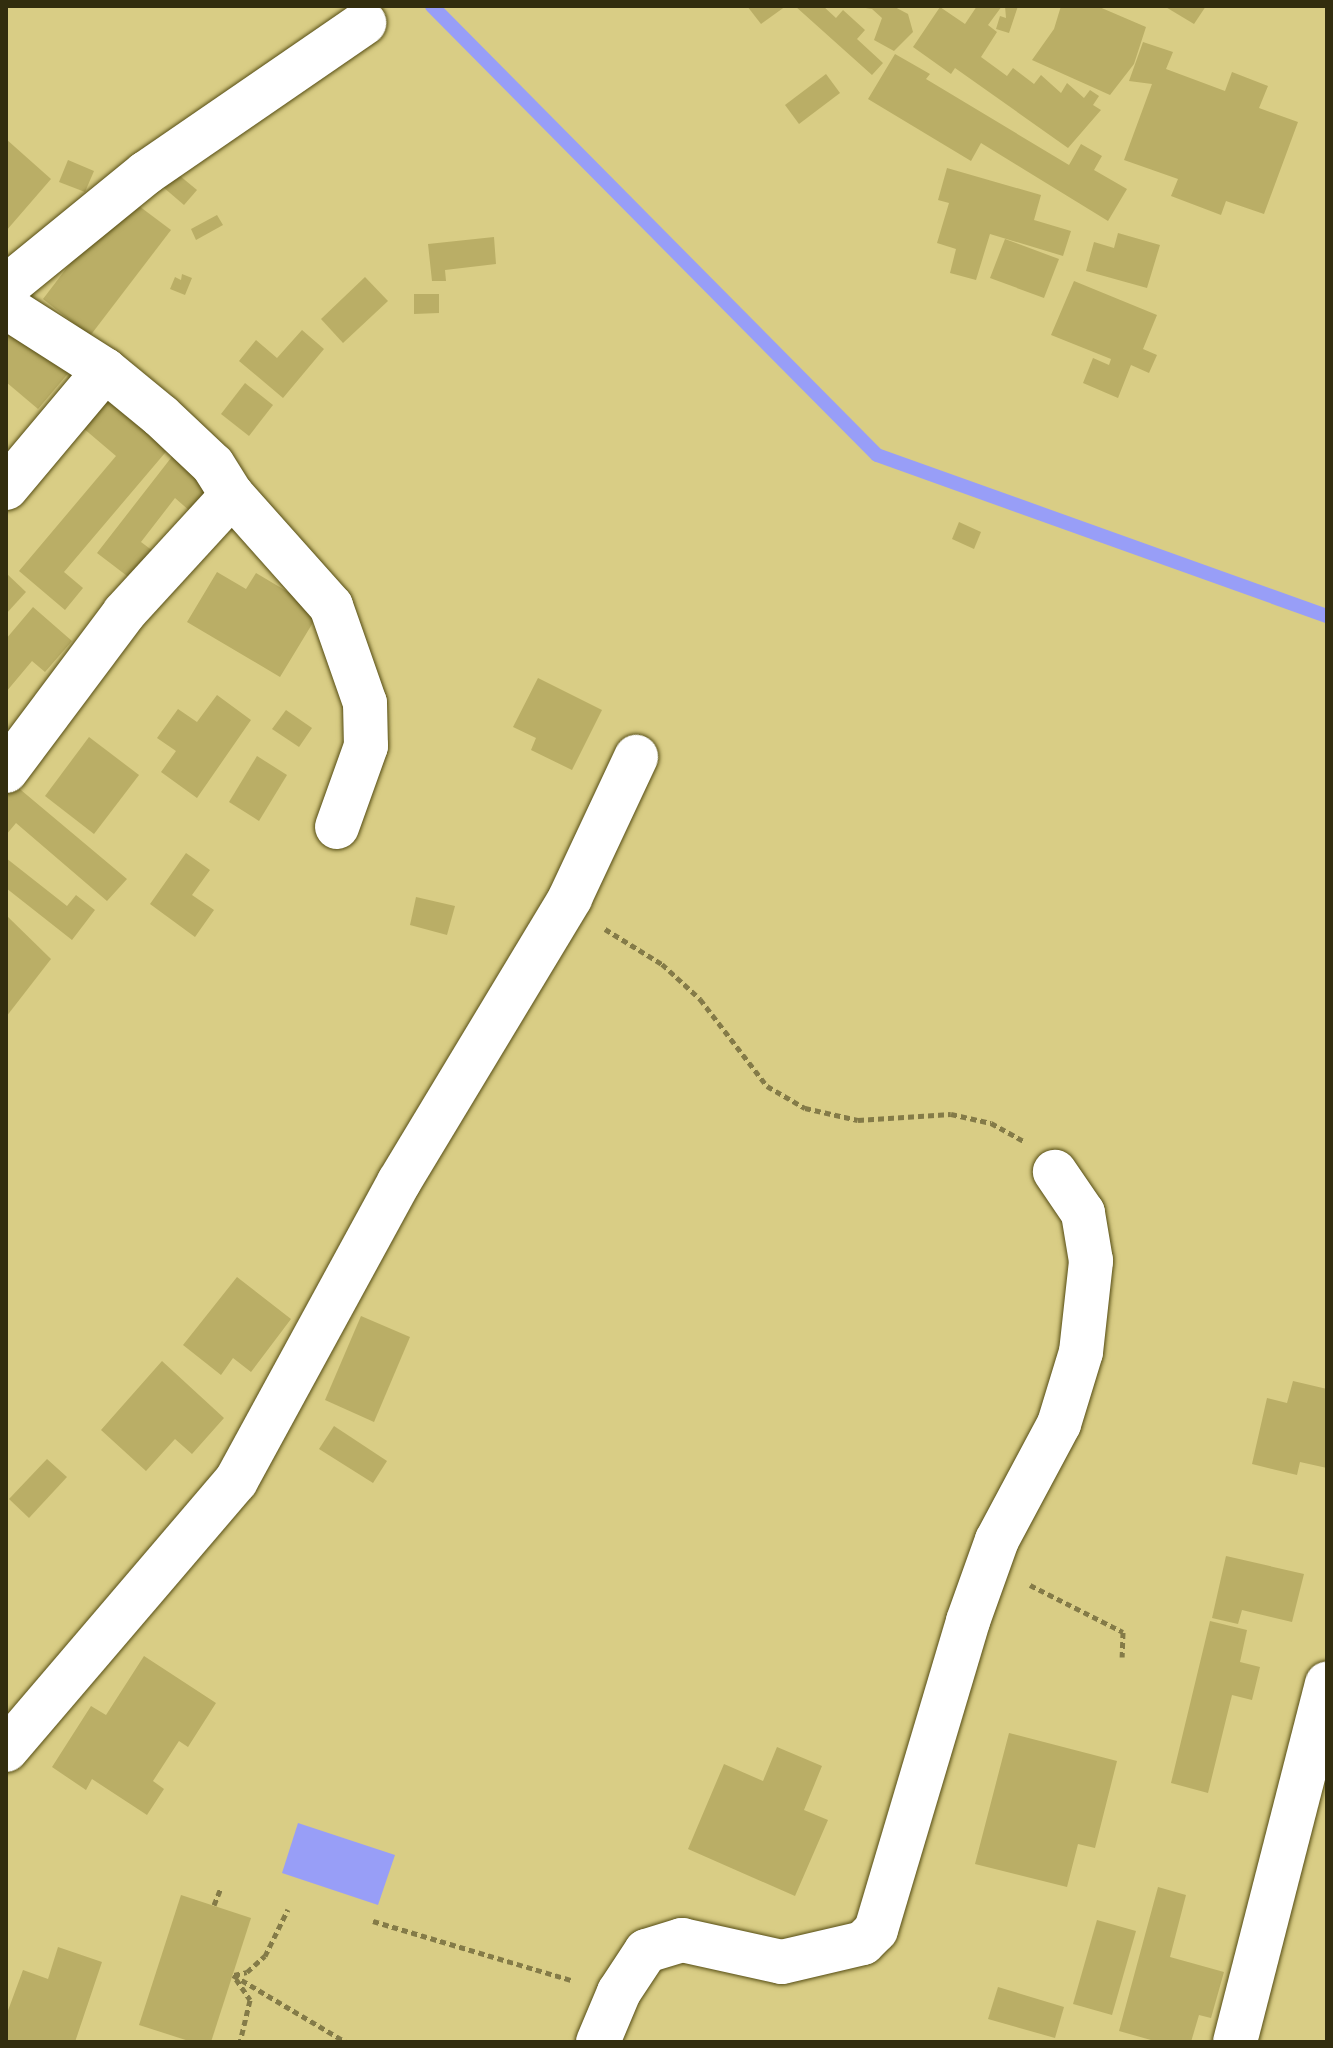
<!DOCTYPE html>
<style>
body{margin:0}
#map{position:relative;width:1333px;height:2048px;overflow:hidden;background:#d9cd85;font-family:Figtree,sans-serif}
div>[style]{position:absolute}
.water>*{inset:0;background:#989ef7}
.stream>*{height:14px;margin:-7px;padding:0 7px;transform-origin:7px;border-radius:7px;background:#989ef7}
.building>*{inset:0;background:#baae66}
.path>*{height:5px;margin-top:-2.5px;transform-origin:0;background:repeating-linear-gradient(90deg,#847b48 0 6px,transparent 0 10px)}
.roads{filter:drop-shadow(0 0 2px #554c13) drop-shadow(0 0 2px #554c13)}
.minor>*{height:44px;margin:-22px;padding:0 22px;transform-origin:22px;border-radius:22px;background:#fff}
span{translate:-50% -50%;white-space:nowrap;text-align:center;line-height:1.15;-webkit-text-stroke:6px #e7db91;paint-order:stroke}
.frame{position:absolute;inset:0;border:8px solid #322d0e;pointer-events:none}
</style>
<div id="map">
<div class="water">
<i style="clip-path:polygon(298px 1823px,395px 1855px,378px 1905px,282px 1873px)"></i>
</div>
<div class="stream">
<i style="left:432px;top:6px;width:632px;rotate:45.26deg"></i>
<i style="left:877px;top:455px;width:478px;rotate:19.7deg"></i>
</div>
<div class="building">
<i style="clip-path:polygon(747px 6px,786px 6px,761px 24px)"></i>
<i style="clip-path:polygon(795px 6px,823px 6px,836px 18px,843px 10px,865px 30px,857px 39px,883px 63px,872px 75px)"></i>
<i style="clip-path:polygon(853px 6px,893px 6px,908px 14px,913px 32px,894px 51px,874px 40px,882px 18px,872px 9px)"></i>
<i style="clip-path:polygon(977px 6px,1002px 6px,988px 25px,997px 32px,981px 57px,1007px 76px,1013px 68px,1034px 84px,1041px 75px,1061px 93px,1067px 83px,1084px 98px,1090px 90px,1099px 96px,1093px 105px,1101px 110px,1068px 148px,955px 68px,951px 74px,913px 47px,940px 7px,965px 24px)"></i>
<i style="clip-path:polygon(1005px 6px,1018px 6px,1009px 33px,996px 29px,1000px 16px,1006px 18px)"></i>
<i style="clip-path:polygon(1061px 6px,1097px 6px,1146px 27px,1134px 64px,1110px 95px,1032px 60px,1054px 29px)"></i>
<i style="clip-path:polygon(1164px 6px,1206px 6px,1194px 24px)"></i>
<i style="clip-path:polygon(1143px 42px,1173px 52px,1166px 69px,1225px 91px,1232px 72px,1268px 86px,1259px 108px,1298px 122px,1264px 214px,1226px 201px,1221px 215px,1171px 196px,1178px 179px,1124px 160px,1152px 84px,1129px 81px)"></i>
<i style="clip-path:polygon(895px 54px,930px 74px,926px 79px,1069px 165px,1081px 144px,1102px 156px,1094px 170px,1127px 189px,1108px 221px,981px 143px,971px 161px,868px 99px)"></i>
<i style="clip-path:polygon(826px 74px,840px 93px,799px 124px,785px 105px)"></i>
<i style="clip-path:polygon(6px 139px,51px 179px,6px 231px)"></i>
<i style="clip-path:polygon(68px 160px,94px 171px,85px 192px,59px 182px)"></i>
<i style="clip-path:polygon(168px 166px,197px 190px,184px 205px,156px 181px)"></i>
<i style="clip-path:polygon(947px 168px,1041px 195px,1034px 220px,1071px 231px,1063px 256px,990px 234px,976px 280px,950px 273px,956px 249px,937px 243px,949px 203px,938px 200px)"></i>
<i style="clip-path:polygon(123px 194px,171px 230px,90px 336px,43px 299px)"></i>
<i style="clip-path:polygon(217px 215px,223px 225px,196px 240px,191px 229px)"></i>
<i style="clip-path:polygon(1118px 233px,1160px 245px,1147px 288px,1086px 271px,1094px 242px,1114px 248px)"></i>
<i style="clip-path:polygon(494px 237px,496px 264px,445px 270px,446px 281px,432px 281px,428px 244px)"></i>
<i style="clip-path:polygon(1005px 239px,1059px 259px,1044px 298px,990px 278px)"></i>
<i style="clip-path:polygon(182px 274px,192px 278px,185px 295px,170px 289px,175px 277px,181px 280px)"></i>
<i style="clip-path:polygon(365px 277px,388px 301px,343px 343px,321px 319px)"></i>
<i style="clip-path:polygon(1074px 281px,1157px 315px,1143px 349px,1157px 355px,1149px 373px,1131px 365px,1118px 398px,1083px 383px,1093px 358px,1109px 365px,1111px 359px,1051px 335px)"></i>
<i style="clip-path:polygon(414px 294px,439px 294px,439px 313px,414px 314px)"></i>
<i style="clip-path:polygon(6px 327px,71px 370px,38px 409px,6px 382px)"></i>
<i style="clip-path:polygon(302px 330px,324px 349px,283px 398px,239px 361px,256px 340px,277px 358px)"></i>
<i style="clip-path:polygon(245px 383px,273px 405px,249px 436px,221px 414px)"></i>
<i style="clip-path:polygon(103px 390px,170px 447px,64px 572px,83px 588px,65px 610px,19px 571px,116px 456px,76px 422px)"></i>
<i style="clip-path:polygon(174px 454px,213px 484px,191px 512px,175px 498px,141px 542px,157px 554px,135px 582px,97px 553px)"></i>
<i style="clip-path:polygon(959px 522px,981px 532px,974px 549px,952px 539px)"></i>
<i style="clip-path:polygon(217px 572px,246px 589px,256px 573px,320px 611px,280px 677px,187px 622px)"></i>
<i style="clip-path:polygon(6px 573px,26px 592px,6px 614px)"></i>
<i style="clip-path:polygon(33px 607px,72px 641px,45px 672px,32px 661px,6px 692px,6px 639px)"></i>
<i style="clip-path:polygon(538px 678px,602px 710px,572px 770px,531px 750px,536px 738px,513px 727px)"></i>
<i style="clip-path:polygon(217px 695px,251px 720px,197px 798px,161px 772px,176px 751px,157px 738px,178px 709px,197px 722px)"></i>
<i style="clip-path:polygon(286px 710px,312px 728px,299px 747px,272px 729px)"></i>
<i style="clip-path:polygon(89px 737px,139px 775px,94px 834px,45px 796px)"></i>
<i style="clip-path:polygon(257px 756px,287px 775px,259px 821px,229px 802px)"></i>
<i style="clip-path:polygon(9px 780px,127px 879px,107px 901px,16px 823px,6px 835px)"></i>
<i style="clip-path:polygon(186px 853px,210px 870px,192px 895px,214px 910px,195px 937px,150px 904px)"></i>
<i style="clip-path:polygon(6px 858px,67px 906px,76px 895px,95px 910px,72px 940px,6px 888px)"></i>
<i style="clip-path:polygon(416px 897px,455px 906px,447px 935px,410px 925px)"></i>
<i style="clip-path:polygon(6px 915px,51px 959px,6px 1017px)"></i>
<i style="clip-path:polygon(237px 1277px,291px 1319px,251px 1372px,233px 1358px,221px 1375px,183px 1345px)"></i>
<i style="clip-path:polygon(361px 1316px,410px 1337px,374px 1422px,325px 1400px)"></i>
<i style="clip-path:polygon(162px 1361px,224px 1418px,192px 1454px,175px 1439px,146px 1471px,101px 1430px)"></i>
<i style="clip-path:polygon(1293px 1381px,1327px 1389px,1327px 1468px,1300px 1462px,1297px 1475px,1252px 1464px,1267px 1398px,1287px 1403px)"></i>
<i style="clip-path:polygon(334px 1426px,387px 1461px,373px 1483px,319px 1449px)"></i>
<i style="clip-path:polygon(47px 1459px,67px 1477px,29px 1518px,9px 1499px)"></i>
<i style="clip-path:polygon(1226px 1556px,1304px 1574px,1292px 1622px,1242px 1610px,1238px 1624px,1212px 1618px)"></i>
<i style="clip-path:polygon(1210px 1621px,1247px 1630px,1240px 1662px,1260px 1667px,1252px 1700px,1232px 1695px,1208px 1793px,1171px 1783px)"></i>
<i style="clip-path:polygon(144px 1656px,216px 1703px,188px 1747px,179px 1741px,153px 1781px,164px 1789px,147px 1815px,92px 1779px,86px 1790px,52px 1767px,91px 1706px,106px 1715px)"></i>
<i style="clip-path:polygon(1009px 1733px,1117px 1761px,1095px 1848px,1078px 1844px,1067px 1887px,975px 1864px)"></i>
<i style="clip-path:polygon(777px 1747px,822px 1766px,804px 1810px,828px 1820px,795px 1896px,688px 1849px,724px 1764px,763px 1781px)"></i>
<i style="clip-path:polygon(1158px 1887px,1186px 1895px,1170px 1957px,1224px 1972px,1211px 2018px,1199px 2015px,1191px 2042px,1158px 2042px,1119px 2031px)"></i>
<i style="clip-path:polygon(181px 1895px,251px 1918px,211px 2042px,192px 2042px,139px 2025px)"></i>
<i style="clip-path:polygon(1097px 1920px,1136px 1931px,1112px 2015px,1073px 2004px)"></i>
<i style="clip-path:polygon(58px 1947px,102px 1962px,75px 2042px,6px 2042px,6px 2016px,23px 1970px,48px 1979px)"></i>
<i style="clip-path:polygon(998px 1987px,1064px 2007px,1055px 2038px,988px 2019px)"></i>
</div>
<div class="path">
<i style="left:605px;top:929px;width:67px;rotate:31.6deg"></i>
<i style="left:662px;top:964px;width:52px;rotate:42.6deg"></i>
<i style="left:700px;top:999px;width:110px;rotate:52.4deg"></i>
<i style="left:767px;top:1086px;width:44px;rotate:30.1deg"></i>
<i style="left:805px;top:1108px;width:54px;rotate:12.8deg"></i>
<i style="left:858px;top:1120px;width:93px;rotate:-3.7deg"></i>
<i style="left:951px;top:1114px;width:41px;rotate:12.7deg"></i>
<i style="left:991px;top:1123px;width:37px;rotate:29deg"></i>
<i style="left:1030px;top:1585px;width:104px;rotate:26.8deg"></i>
<i style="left:1123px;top:1632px;width:25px;rotate:92deg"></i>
<i style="left:214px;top:1905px;width:18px;rotate:-68deg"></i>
<i style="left:373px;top:1921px;width:207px;rotate:16.6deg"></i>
<i style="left:233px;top:1975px;width:131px;rotate:30.7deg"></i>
<i style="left:234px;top:1975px;width:13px;rotate:-13deg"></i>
<i style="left:247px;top:1972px;width:24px;rotate:-42deg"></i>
<i style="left:265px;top:1956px;width:52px;rotate:-63.9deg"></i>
<i style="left:236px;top:1979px;width:25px;rotate:56deg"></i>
<i style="left:250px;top:2000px;width:43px;rotate:103.4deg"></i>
</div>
<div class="roads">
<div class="minor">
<i style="left:6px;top:287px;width:181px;rotate:-39.2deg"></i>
<i style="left:146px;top:173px;width:265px;rotate:-34.5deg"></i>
<i style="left:6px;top:307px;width:117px;rotate:32.5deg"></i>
<i style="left:105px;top:370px;width:72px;rotate:39.4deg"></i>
<i style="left:161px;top:416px;width:71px;rotate:43.3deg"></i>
<i style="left:213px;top:465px;width:36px;rotate:58deg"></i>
<i style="left:232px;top:495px;width:149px;rotate:48.3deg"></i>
<i style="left:331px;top:606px;width:103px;rotate:70.7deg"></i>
<i style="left:365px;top:703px;width:43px;rotate:88.7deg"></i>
<i style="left:366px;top:746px;width:86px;rotate:109.7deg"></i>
<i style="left:6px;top:488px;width:154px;rotate:-50deg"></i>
<i style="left:6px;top:771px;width:197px;rotate:-53.2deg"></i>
<i style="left:124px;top:613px;width:160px;rotate:-47.5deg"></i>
<i style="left:6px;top:1750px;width:354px;rotate:-49.5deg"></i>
<i style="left:236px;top:1481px;width:341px;rotate:-61.4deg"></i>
<i style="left:399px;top:1182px;width:332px;rotate:-58.9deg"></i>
<i style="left:570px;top:898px;width:156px;rotate:-64.9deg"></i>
<i style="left:598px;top:2042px;width:54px;rotate:-67.2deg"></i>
<i style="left:619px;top:1992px;width:49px;rotate:-56.6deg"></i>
<i style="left:646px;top:1951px;width:38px;rotate:-17deg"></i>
<i style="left:682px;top:1940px;width:102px;rotate:12.4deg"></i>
<i style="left:782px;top:1962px;width:83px;rotate:-13.2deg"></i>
<i style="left:863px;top:1943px;width:18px;rotate:-45deg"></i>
<i style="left:876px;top:1930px;width:322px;rotate:-73.4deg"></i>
<i style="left:968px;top:1621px;width:86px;rotate:-70.3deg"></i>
<i style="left:997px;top:1540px;width:132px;rotate:-61.9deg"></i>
<i style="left:1059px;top:1424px;width:75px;rotate:-73deg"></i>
<i style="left:1081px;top:1352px;width:92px;rotate:-83.7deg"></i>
<i style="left:1091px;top:1261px;width:49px;rotate:-99.5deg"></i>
<i style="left:1083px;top:1213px;width:50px;rotate:-124.3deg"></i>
<i style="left:1235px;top:2042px;width:370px;rotate:-75.6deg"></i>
</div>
</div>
<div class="frame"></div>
</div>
